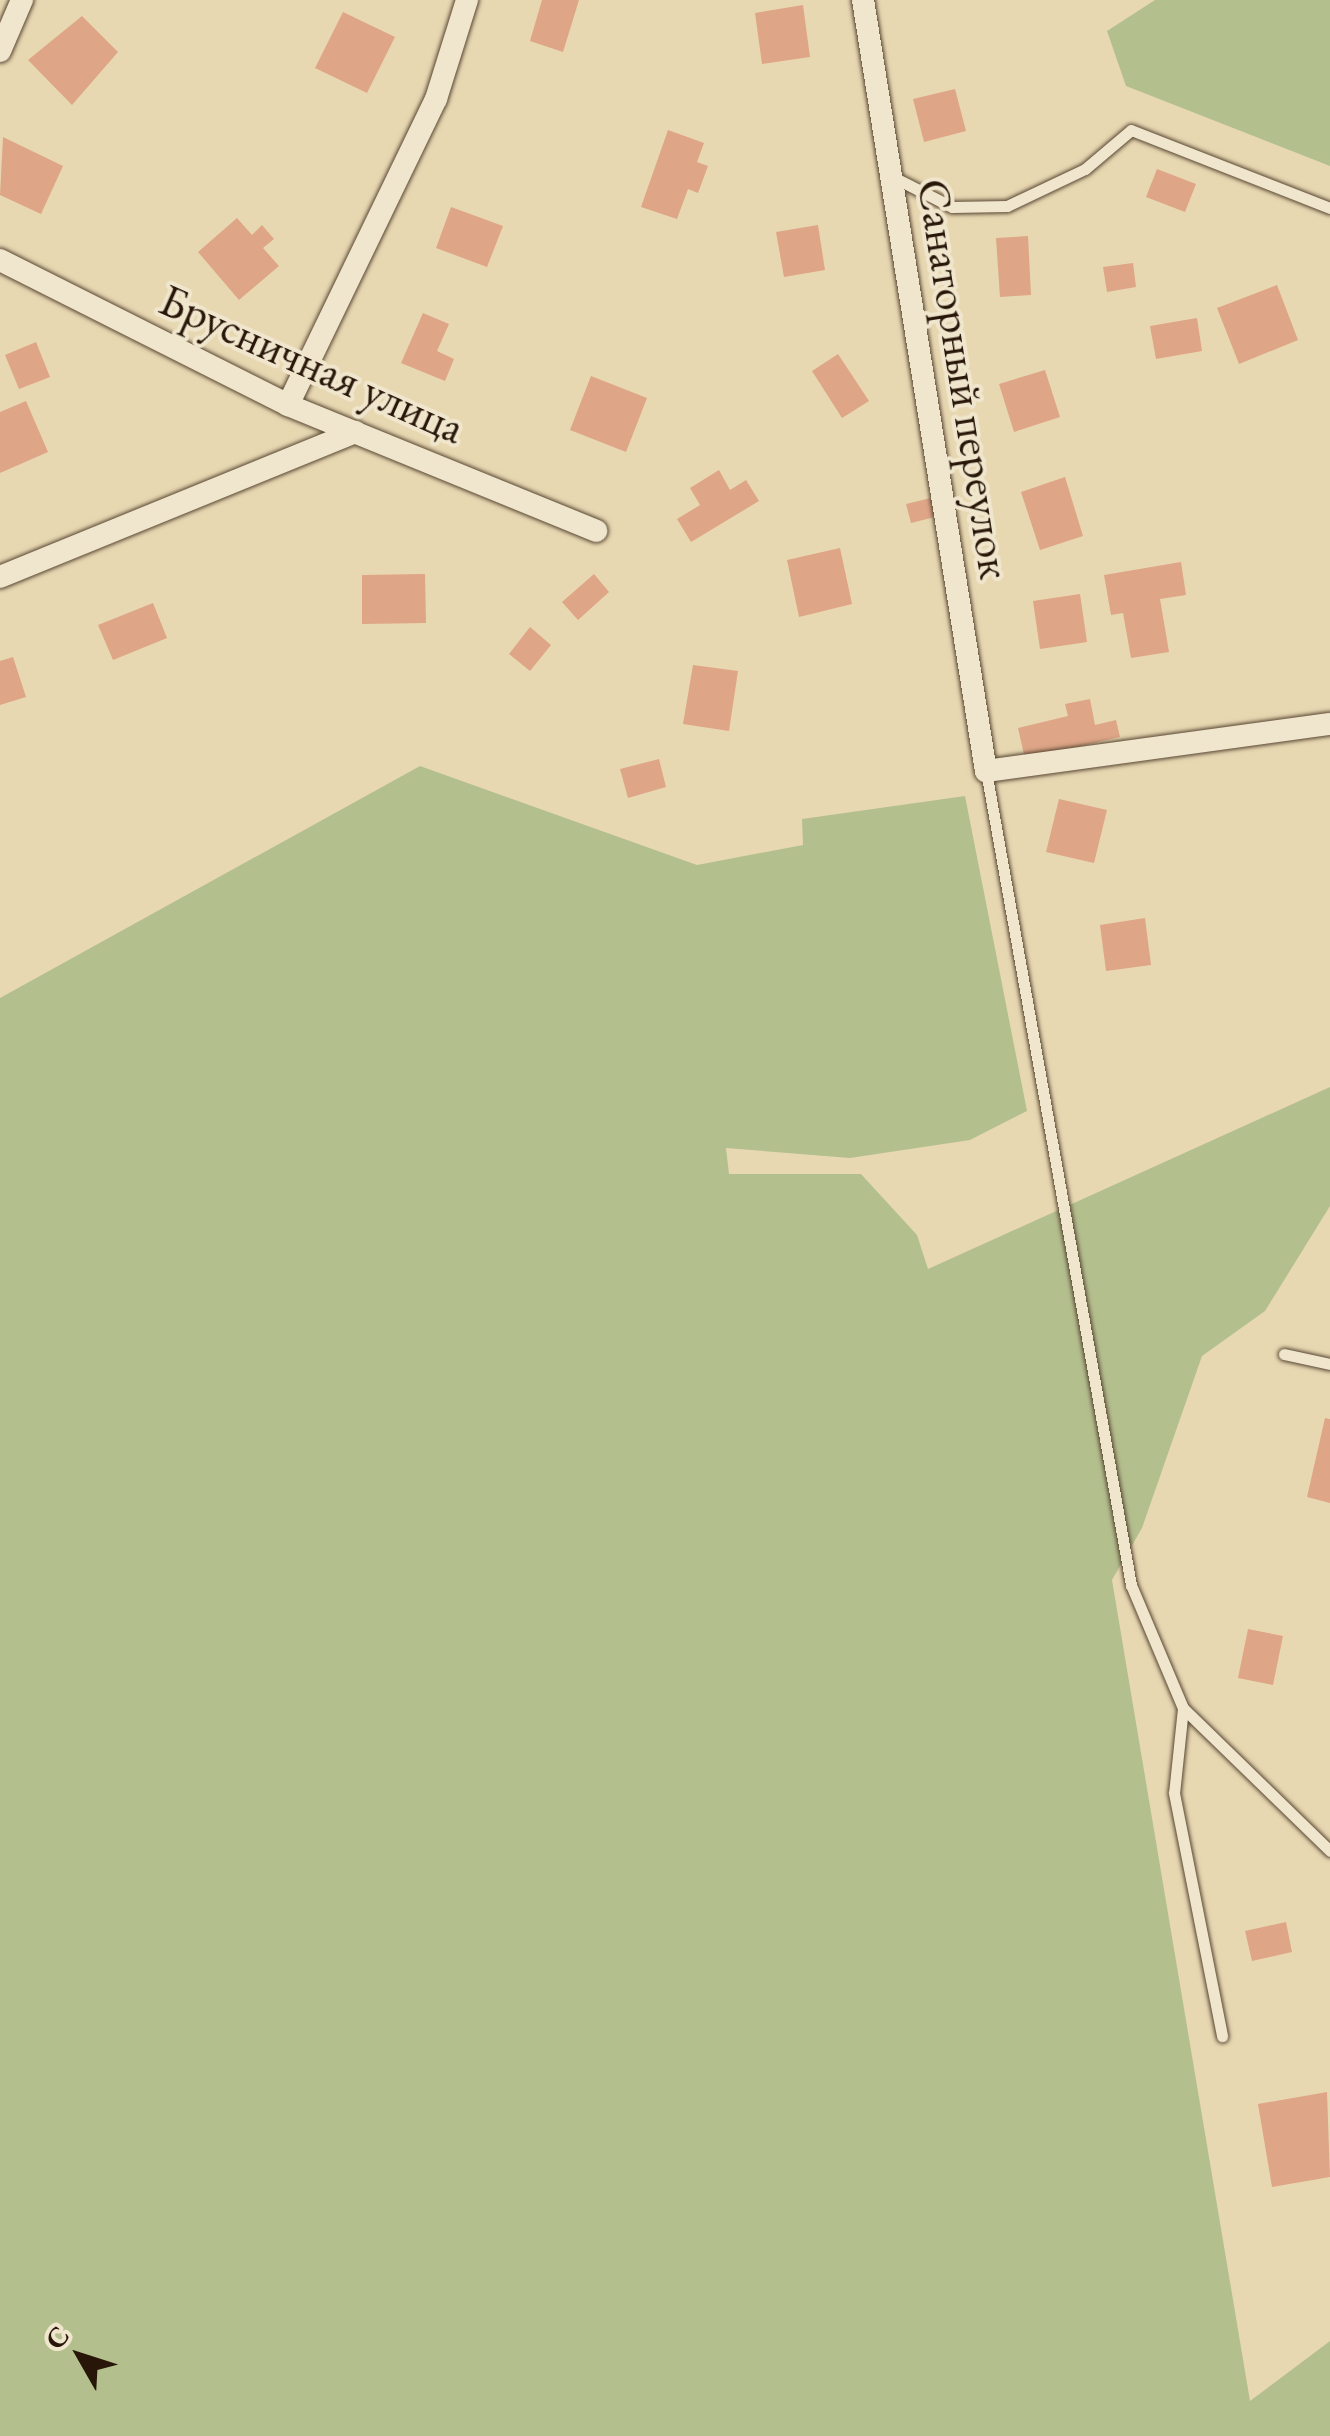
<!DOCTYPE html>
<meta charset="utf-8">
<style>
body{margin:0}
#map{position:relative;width:1330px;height:2436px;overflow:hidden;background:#e8d8b2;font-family:"EB Garamond",serif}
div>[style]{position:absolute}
.green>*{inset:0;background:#b4bf8e}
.building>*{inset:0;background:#dea587}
.roads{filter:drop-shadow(0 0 2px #584733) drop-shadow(0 0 2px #584733)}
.service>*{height:11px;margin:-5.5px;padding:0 5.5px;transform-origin:5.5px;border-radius:5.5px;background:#f0e6cd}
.minor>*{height:22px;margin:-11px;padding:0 11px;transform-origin:11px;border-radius:11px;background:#f0e6cd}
span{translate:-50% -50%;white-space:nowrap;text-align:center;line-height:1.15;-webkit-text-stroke:8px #f0e6cd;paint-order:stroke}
.street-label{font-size:45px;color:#281709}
.north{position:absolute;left:30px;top:2306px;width:100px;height:100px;-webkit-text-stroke:8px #f0e6cd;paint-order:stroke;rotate:309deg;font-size:28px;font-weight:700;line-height:40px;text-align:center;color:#281709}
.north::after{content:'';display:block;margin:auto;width:35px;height:45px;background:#281709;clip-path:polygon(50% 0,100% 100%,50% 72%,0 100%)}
</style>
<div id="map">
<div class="green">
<i style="clip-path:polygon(1155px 0,1330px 0,1330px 166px,1126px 86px,1107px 31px)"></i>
<i style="clip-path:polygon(420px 766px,697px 865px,803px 845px,802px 819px,965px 796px,1027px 1111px,970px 1140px,850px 1158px,726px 1148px,729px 1174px,861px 1174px,917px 1235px,928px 1269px,1330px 1087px,1330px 1206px,1265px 1311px,1202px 1356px,1142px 1528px,1112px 1580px,1250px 2401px,1330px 2341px,1330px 2436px,0 2436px,0 998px)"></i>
</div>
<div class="building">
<i style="clip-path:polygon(542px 0,579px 0,563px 52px,530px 41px)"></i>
<i style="clip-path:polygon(803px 5px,810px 57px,762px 64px,755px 13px)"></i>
<i style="clip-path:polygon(343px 12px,395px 37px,367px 93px,315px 68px)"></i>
<i style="clip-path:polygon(82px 16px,118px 52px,72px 105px,28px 60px)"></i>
<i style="clip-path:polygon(955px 89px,966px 131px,924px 142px,913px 99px)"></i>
<i style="clip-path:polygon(668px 130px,704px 143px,697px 162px,708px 166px,698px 193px,688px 189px,677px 219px,641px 207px)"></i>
<i style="clip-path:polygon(3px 137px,63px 166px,41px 214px,0 195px)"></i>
<i style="clip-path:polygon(1157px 169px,1196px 184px,1185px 212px,1146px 197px)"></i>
<i style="clip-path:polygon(451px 207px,503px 226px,487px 267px,436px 248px)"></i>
<i style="clip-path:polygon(237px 218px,252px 235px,262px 225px,274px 239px,263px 248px,279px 266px,239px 300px,198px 252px)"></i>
<i style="clip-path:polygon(818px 225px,825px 270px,784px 277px,776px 232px)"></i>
<i style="clip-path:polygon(1028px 236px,1031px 295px,1000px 297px,996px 238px)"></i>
<i style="clip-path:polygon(1133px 263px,1136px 287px,1107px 292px,1103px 267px)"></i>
<i style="clip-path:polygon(1277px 285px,1298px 340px,1239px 364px,1217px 308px)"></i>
<i style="clip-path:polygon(423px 313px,449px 324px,437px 351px,454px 359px,445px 381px,401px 363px)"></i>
<i style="clip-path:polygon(1197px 318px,1202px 351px,1156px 359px,1150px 326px)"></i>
<i style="clip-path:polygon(36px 342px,50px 377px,19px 389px,5px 355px)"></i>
<i style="clip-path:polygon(838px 354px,869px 401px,842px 418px,812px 371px)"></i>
<i style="clip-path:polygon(1045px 370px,1060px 417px,1014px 432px,999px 384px)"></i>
<i style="clip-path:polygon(591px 376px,647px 398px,626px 452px,570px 430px)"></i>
<i style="clip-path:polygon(26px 401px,48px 452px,0 473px,0 412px)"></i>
<i style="clip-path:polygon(719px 470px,730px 490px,746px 480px,759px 501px,691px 542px,677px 519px,700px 505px,690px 488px)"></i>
<i style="clip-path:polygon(1065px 477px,1083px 536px,1040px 550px,1021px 492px)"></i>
<i style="clip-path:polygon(931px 498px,935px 517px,911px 523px,906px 504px)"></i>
<i style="clip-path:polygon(840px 548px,852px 604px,799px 617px,787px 560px)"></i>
<i style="clip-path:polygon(1181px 562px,1186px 595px,1160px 599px,1169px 652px,1131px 658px,1123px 613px,1111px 615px,1104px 575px)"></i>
<i style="clip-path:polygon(425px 574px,426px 623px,362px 624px,362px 575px)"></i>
<i style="clip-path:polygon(594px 574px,609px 592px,578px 620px,562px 602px)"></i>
<i style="clip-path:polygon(1080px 594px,1087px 642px,1040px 649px,1033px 601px)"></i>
<i style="clip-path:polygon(153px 603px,167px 638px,113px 660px,98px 625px)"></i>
<i style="clip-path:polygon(530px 627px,551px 645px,530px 671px,509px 654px)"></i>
<i style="clip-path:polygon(13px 657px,26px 697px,0 705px,0 661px)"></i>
<i style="clip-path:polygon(693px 665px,738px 671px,729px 731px,683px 724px)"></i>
<i style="clip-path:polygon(1090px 699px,1095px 725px,1116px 720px,1120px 737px,1025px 759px,1018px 728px,1068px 716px,1065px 704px)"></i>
<i style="clip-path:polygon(659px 759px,666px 787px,628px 798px,620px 769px)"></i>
<i style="clip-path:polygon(1059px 799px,1107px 810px,1094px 863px,1046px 852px)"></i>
<i style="clip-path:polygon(1145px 918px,1151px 965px,1106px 971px,1100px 925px)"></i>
<i style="clip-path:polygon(1325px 1418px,1330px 1419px,1330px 1503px,1307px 1497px)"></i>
<i style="clip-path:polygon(1248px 1629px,1283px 1636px,1273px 1685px,1238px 1678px)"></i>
<i style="clip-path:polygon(1286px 1922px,1292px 1952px,1252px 1961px,1245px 1931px)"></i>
<i style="clip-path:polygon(1327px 2092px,1330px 2177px,1272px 2187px,1258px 2104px)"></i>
</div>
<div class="roads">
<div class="service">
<i style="left:891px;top:176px;width:68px;rotate:26.9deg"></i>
<i style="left:952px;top:207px;width:55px;rotate:-1deg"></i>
<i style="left:1007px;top:206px;width:86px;rotate:-25.4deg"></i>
<i style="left:1085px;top:169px;width:60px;rotate:-40.3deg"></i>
<i style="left:1131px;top:130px;width:214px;rotate:21.4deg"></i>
<i style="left:986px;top:771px;width:827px;rotate:79.9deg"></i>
<i style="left:1131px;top:1585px;width:134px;rotate:67.1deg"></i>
<i style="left:1183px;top:1708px;width:205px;rotate:44.2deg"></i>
<i style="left:1284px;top:1354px;width:47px;rotate:12.3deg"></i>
<i style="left:1183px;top:1708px;width:85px;rotate:96deg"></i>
<i style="left:1174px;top:1793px;width:248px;rotate:78.8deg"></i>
</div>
<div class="minor">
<i style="left:863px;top:0;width:781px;rotate:80.94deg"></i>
<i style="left:986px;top:771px;width:347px;rotate:-7.8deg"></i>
<i style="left:0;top:51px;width:56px;rotate:-66.7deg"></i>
<i style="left:0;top:260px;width:322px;rotate:26.7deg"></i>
<i style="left:288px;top:405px;width:333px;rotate:22.2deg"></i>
<i style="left:288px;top:405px;width:340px;rotate:-64.2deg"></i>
<i style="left:436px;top:99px;width:104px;rotate:-72.6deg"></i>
<i style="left:0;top:577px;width:384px;rotate:-22.2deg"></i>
</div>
</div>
<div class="street-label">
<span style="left:312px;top:364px;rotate:24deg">Брусничная улица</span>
<span style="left:964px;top:379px;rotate:81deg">Санаторный переулок</span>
</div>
<div class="north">С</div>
</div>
